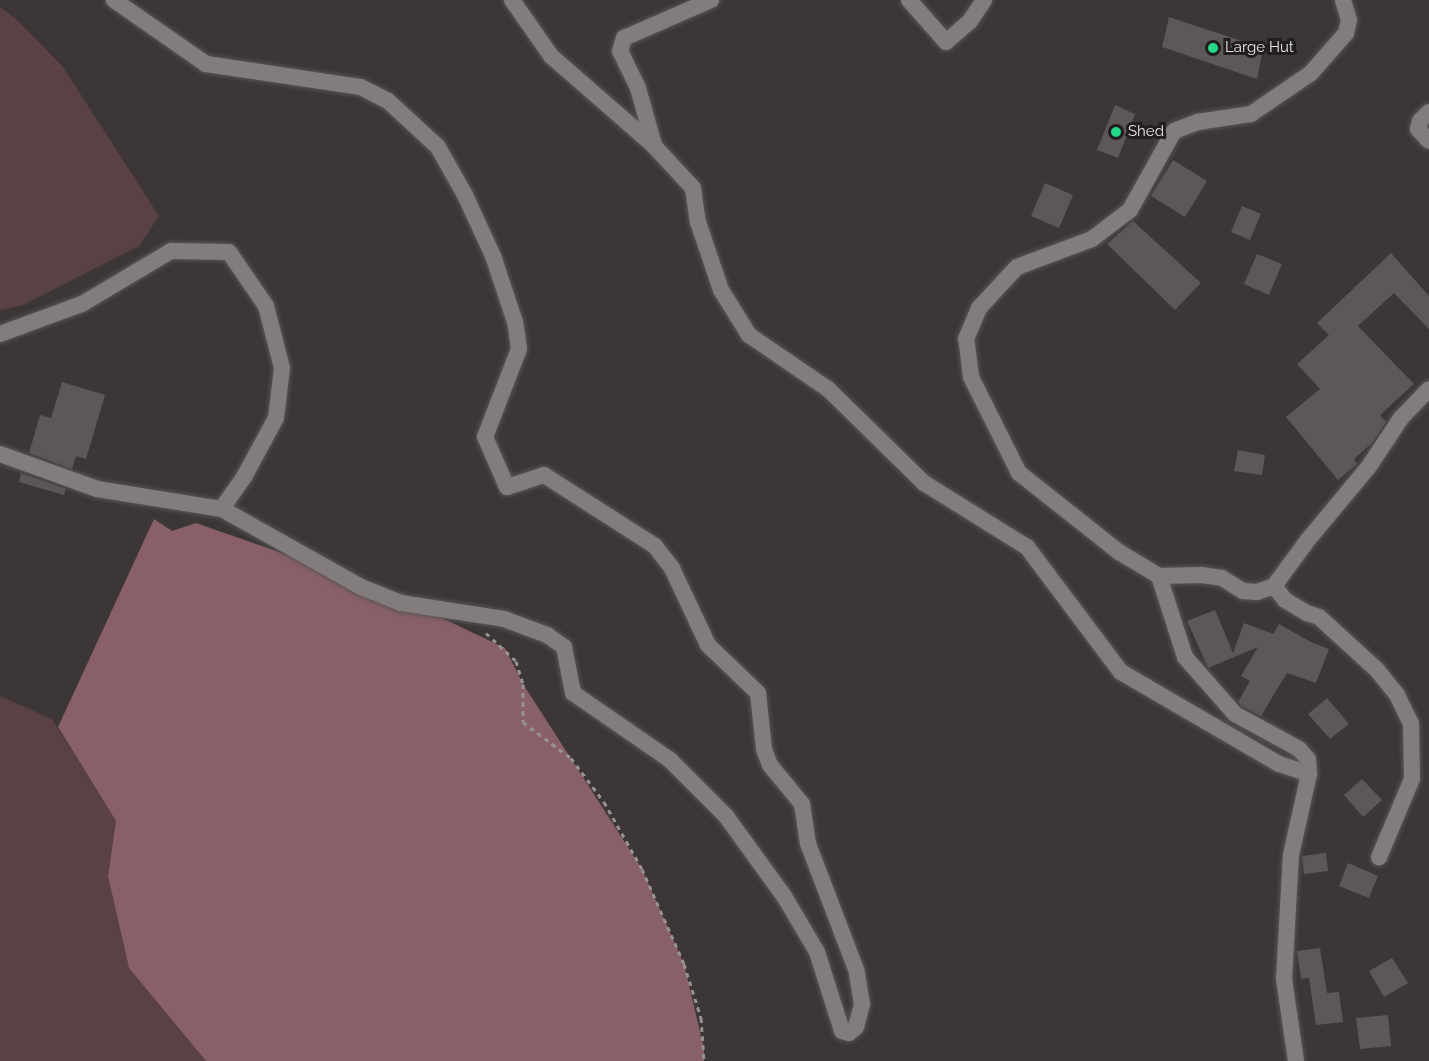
<!DOCTYPE html>
<style>
body{margin:0}
#map{position:relative;width:1429px;height:1061px;overflow:hidden;background:#3c3637;font-family:Raleway,sans-serif}
div>[style]{position:absolute}
.green>*{inset:0;background:#5a4145}
.forest>*{inset:0;background:#896068}
.building>*{inset:0;background:#5d5757}
.path>*{height:3px;margin-top:-1.5px;transform-origin:0;background:repeating-linear-gradient(90deg,#969192 0 4.5px,transparent 0 9px)}
.roads{filter:drop-shadow(0 0 2px #5a5556) drop-shadow(0 0 2px #5a5556)}
.street>*{height:16px;margin:-8px;padding:0 8px;transform-origin:8px;border-radius:8px;background:#827c7d}
.dots>*{width:16px;height:16px;translate:-50% -50%;box-sizing:border-box;border:3px solid #211e1f;border-radius:50%}
span{translate:-50% -50%;white-space:nowrap;text-align:center;line-height:1.15;-webkit-text-stroke:6px #211e1f;paint-order:stroke}
.poi-label{font-size:15px;color:#e8e4e5}
.left{translate:0 -50%;text-align:left}
</style>
<div id="map">
<div class="green">
<i style="clip-path:polygon(0 7px,17px 20px,63px 67px,159px 216px,139px 246px,23px 305px,0 310px)"></i>
<i style="clip-path:polygon(0 696px,52px 719px,116px 821px,108px 876px,129px 968px,206px 1061px,0 1061px)"></i>
</div>
<div class="forest">
<i style="clip-path:polygon(154px 519px,172px 531px,196px 523px,368px 583px,505px 648px,523px 684px,642px 869px,684px 964px,704px 1049px,704px 1061px,206px 1061px,129px 968px,108px 876px,116px 821px,58px 727px)"></i>
</div>
<div class="building">
<i style="clip-path:polygon(1169px 17px,1263px 48px,1257px 79px,1162px 47px)"></i>
<i style="clip-path:polygon(1115px 105px,1135px 114px,1118px 158px,1097px 150px)"></i>
<i style="clip-path:polygon(1173px 160px,1207px 181px,1185px 217px,1151px 196px)"></i>
<i style="clip-path:polygon(1045px 183px,1073px 195px,1059px 228px,1031px 216px)"></i>
<i style="clip-path:polygon(1242px 206px,1261px 214px,1250px 240px,1231px 232px)"></i>
<i style="clip-path:polygon(1133px 221px,1201px 283px,1175px 310px,1107px 244px)"></i>
<i style="clip-path:polygon(1391px 253px,1429px 296px,1429px 329px,1394px 293px,1358px 326px,1414px 384px,1380px 415px,1386px 422px,1372px 443px,1354px 459px,1357px 464px,1338px 480px,1286px 417px,1320px 389px,1297px 364px,1329px 335px,1317px 323px)"></i>
<i style="clip-path:polygon(1257px 254px,1282px 264px,1269px 295px,1244px 284px)"></i>
<i style="clip-path:polygon(62px 382px,105px 395px,86px 459px,76px 456px,72px 469px,29px 453px,40px 415px,51px 418px)"></i>
<i style="clip-path:polygon(1238px 450px,1265px 455px,1262px 475px,1234px 471px)"></i>
<i style="clip-path:polygon(21px 473px,66px 489px,64px 495px,19px 482px)"></i>
<i style="clip-path:polygon(1215px 610px,1233px 653px,1244px 623px,1273px 634px,1279px 624px,1311px 642px,1329px 649px,1316px 683px,1287px 673px,1261px 716px,1242px 706px,1238px 702px,1250px 681px,1241px 676px,1258px 647px,1208px 668px,1187px 621px)"></i>
<i style="clip-path:polygon(1327px 698px,1349px 724px,1330px 739px,1308px 714px)"></i>
<i style="clip-path:polygon(1362px 779px,1382px 800px,1363px 817px,1344px 795px)"></i>
<i style="clip-path:polygon(1326px 853px,1328px 871px,1304px 874px,1302px 856px)"></i>
<i style="clip-path:polygon(1348px 863px,1378px 876px,1369px 898px,1339px 886px)"></i>
<i style="clip-path:polygon(1320px 948px,1327px 993px,1339px 992px,1343px 1022px,1316px 1025px,1309px 978px,1301px 979px,1297px 951px)"></i>
<i style="clip-path:polygon(1392px 958px,1408px 983px,1384px 997px,1369px 971px)"></i>
<i style="clip-path:polygon(1388px 1015px,1391px 1046px,1360px 1049px,1356px 1018px)"></i>
</div>
<div class="path">
<i style="left:486px;top:633px;width:41px;rotate:43deg"></i>
<i style="left:516px;top:661px;width:24px;rotate:73deg"></i>
<i style="left:523px;top:684px;width:38px;rotate:90deg"></i>
<i style="left:523px;top:722px;width:60px;rotate:36.9deg"></i>
<i style="left:571px;top:758px;width:55px;rotate:53.1deg"></i>
<i style="left:604px;top:802px;width:77px;rotate:60.4deg"></i>
<i style="left:642px;top:869px;width:104px;rotate:66.1deg"></i>
<i style="left:684px;top:964px;width:57px;rotate:72.5deg"></i>
<i style="left:701px;top:1018px;width:43px;rotate:86deg"></i>
</div>
<div class="roads">
<div class="street">
<i style="left:512px;top:0;width:68px;rotate:55.1deg"></i>
<i style="left:551px;top:56px;width:137px;rotate:41.1deg"></i>
<i style="left:654px;top:146px;width:57px;rotate:47.1deg"></i>
<i style="left:693px;top:188px;width:34px;rotate:82deg"></i>
<i style="left:698px;top:222px;width:72px;rotate:71.3deg"></i>
<i style="left:721px;top:290px;width:53px;rotate:58.1deg"></i>
<i style="left:749px;top:335px;width:96px;rotate:34.4deg"></i>
<i style="left:828px;top:389px;width:134px;rotate:44.4deg"></i>
<i style="left:924px;top:483px;width:121px;rotate:31.9deg"></i>
<i style="left:1027px;top:547px;width:156px;rotate:53.1deg"></i>
<i style="left:1121px;top:672px;width:183px;rotate:30.2deg"></i>
<i style="left:1279px;top:764px;width:32px;rotate:18deg"></i>
<i style="left:909px;top:0;width:56px;rotate:48.6deg"></i>
<i style="left:946px;top:42px;width:32px;rotate:-41deg"></i>
<i style="left:970px;top:21px;width:25px;rotate:-56deg"></i>
<i style="left:1429px;top:112px;width:13px;rotate:135deg"></i>
<i style="left:1420px;top:121px;width:8px;rotate:104deg"></i>
<i style="left:1418px;top:129px;width:16px;rotate:47deg"></i>
<i style="left:654px;top:145px;width:59px;rotate:-105.7deg"></i>
<i style="left:638px;top:88px;width:41px;rotate:-115.9deg"></i>
<i style="left:620px;top:51px;width:14px;rotate:-73deg"></i>
<i style="left:624px;top:38px;width:95px;rotate:-23.6deg"></i>
<i style="left:0;top:334px;width:87px;rotate:-20.1deg"></i>
<i style="left:82px;top:304px;width:104px;rotate:-30.8deg"></i>
<i style="left:171px;top:251px;width:58px;rotate:1deg"></i>
<i style="left:229px;top:252px;width:65px;rotate:55.6deg"></i>
<i style="left:266px;top:306px;width:64px;rotate:75.5deg"></i>
<i style="left:282px;top:368px;width:50px;rotate:96.8deg"></i>
<i style="left:276px;top:418px;width:67px;rotate:118.5deg"></i>
<i style="left:244px;top:477px;width:39px;rotate:125deg"></i>
<i style="left:0;top:454px;width:103px;rotate:19.8deg"></i>
<i style="left:97px;top:489px;width:127px;rotate:9.1deg"></i>
<i style="left:222px;top:509px;width:159px;rotate:29.3deg"></i>
<i style="left:361px;top:587px;width:43px;rotate:21.8deg"></i>
<i style="left:401px;top:603px;width:104px;rotate:8.8deg"></i>
<i style="left:504px;top:619px;width:46px;rotate:20.4deg"></i>
<i style="left:547px;top:635px;width:21px;rotate:35deg"></i>
<i style="left:564px;top:647px;width:47px;rotate:78.9deg"></i>
<i style="left:573px;top:693px;width:118px;rotate:34.6deg"></i>
<i style="left:670px;top:760px;width:79px;rotate:45deg"></i>
<i style="left:726px;top:816px;width:99px;rotate:54.1deg"></i>
<i style="left:784px;top:896px;width:65px;rotate:59.5deg"></i>
<i style="left:817px;top:952px;width:83px;rotate:72.4deg"></i>
<i style="left:842px;top:1031px;width:7px;rotate:16deg"></i>
<i style="left:849px;top:1033px;width:9px;rotate:-41deg"></i>
<i style="left:856px;top:1027px;width:23px;rotate:-75deg"></i>
<i style="left:862px;top:1005px;width:33px;rotate:-99deg"></i>
<i style="left:857px;top:972px;width:137px;rotate:-110.9deg"></i>
<i style="left:808px;top:844px;width:40px;rotate:-98.5deg"></i>
<i style="left:802px;top:804px;width:50px;rotate:-129.4deg"></i>
<i style="left:770px;top:765px;width:17px;rotate:-111deg"></i>
<i style="left:764px;top:749px;width:56px;rotate:-96.1deg"></i>
<i style="left:758px;top:693px;width:69px;rotate:-136.2deg"></i>
<i style="left:708px;top:645px;width:85px;rotate:-115.1deg"></i>
<i style="left:672px;top:568px;width:28px;rotate:-128deg"></i>
<i style="left:655px;top:546px;width:132px;rotate:-147.4deg"></i>
<i style="left:544px;top:475px;width:39px;rotate:162deg"></i>
<i style="left:507px;top:487px;width:55px;rotate:-113.7deg"></i>
<i style="left:485px;top:437px;width:94px;rotate:-68.9deg"></i>
<i style="left:519px;top:349px;width:27px;rotate:-98deg"></i>
<i style="left:515px;top:322px;width:70px;rotate:-108.4deg"></i>
<i style="left:493px;top:256px;width:67px;rotate:-114.7deg"></i>
<i style="left:465px;top:195px;width:55px;rotate:-119.4deg"></i>
<i style="left:438px;top:147px;width:68px;rotate:-137.4deg"></i>
<i style="left:388px;top:101px;width:31px;rotate:-153deg"></i>
<i style="left:360px;top:87px;width:156px;rotate:-171.5deg"></i>
<i style="left:206px;top:64px;width:112px;rotate:-145.2deg"></i>
<i style="left:1159px;top:576px;width:42px;rotate:-1.4deg"></i>
<i style="left:1201px;top:575px;width:21px;rotate:8deg"></i>
<i style="left:1222px;top:578px;width:25px;rotate:32deg"></i>
<i style="left:1243px;top:591px;width:14px;rotate:4deg"></i>
<i style="left:1257px;top:592px;width:18px;rotate:-19deg"></i>
<i style="left:1274px;top:586px;width:56px;rotate:-53.7deg"></i>
<i style="left:1307px;top:541px;width:99px;rotate:-50.3deg"></i>
<i style="left:1370px;top:465px;width:56px;rotate:-56.6deg"></i>
<i style="left:1401px;top:418px;width:40px;rotate:-46deg"></i>
<i style="left:1274px;top:586px;width:18px;rotate:52deg"></i>
<i style="left:1285px;top:600px;width:26px;rotate:31deg"></i>
<i style="left:1307px;top:613px;width:13px;rotate:18deg"></i>
<i style="left:1319px;top:617px;width:79px;rotate:42.4deg"></i>
<i style="left:1377px;top:670px;width:32px;rotate:51deg"></i>
<i style="left:1397px;top:695px;width:32px;rotate:64deg"></i>
<i style="left:1411px;top:724px;width:55px;rotate:89deg"></i>
<i style="left:1412px;top:779px;width:85px;rotate:112.9deg"></i>
<i style="left:1296px;top:1061px;width:83px;rotate:-98.3deg"></i>
<i style="left:1284px;top:979px;width:124px;rotate:-86.8deg"></i>
<i style="left:1291px;top:855px;width:83px;rotate:-77.5deg"></i>
<i style="left:1309px;top:774px;width:15px;rotate:-94deg"></i>
<i style="left:1308px;top:759px;width:13px;rotate:-132deg"></i>
<i style="left:1299px;top:749px;width:73px;rotate:-151.3deg"></i>
<i style="left:1235px;top:714px;width:76px;rotate:-131.3deg"></i>
<i style="left:1185px;top:657px;width:85px;rotate:-107.8deg"></i>
<i style="left:1159px;top:576px;width:47px;rotate:-149deg"></i>
<i style="left:1119px;top:552px;width:127px;rotate:-141.7deg"></i>
<i style="left:1019px;top:473px;width:107px;rotate:-116.6deg"></i>
<i style="left:971px;top:377px;width:38px;rotate:-97deg"></i>
<i style="left:966px;top:339px;width:34px;rotate:-67deg"></i>
<i style="left:979px;top:308px;width:56px;rotate:-47.2deg"></i>
<i style="left:1017px;top:267px;width:80px;rotate:-20.5deg"></i>
<i style="left:1092px;top:239px;width:48px;rotate:-37.3deg"></i>
<i style="left:1130px;top:210px;width:90px;rotate:-60.9deg"></i>
<i style="left:1174px;top:131px;width:26px;rotate:-21deg"></i>
<i style="left:1198px;top:122px;width:54px;rotate:-8.6deg"></i>
<i style="left:1251px;top:114px;width:73px;rotate:-34.3deg"></i>
<i style="left:1311px;top:73px;width:53px;rotate:-48.8deg"></i>
<i style="left:1346px;top:33px;width:13px;rotate:-77deg"></i>
<i style="left:1349px;top:20px;width:21px;rotate:-107deg"></i>
</div>
</div>
<div class="dots">
<i style="left:1213px;top:48px;background:#23d886"></i>
<i style="left:1116px;top:132px;background:#23d886"></i>
</div>
<div class="poi-label">
<span class="left" style="left:1225px;top:48px">Large Hut</span>
<span class="left" style="left:1128px;top:132px">Shed</span>
</div>
</div>
